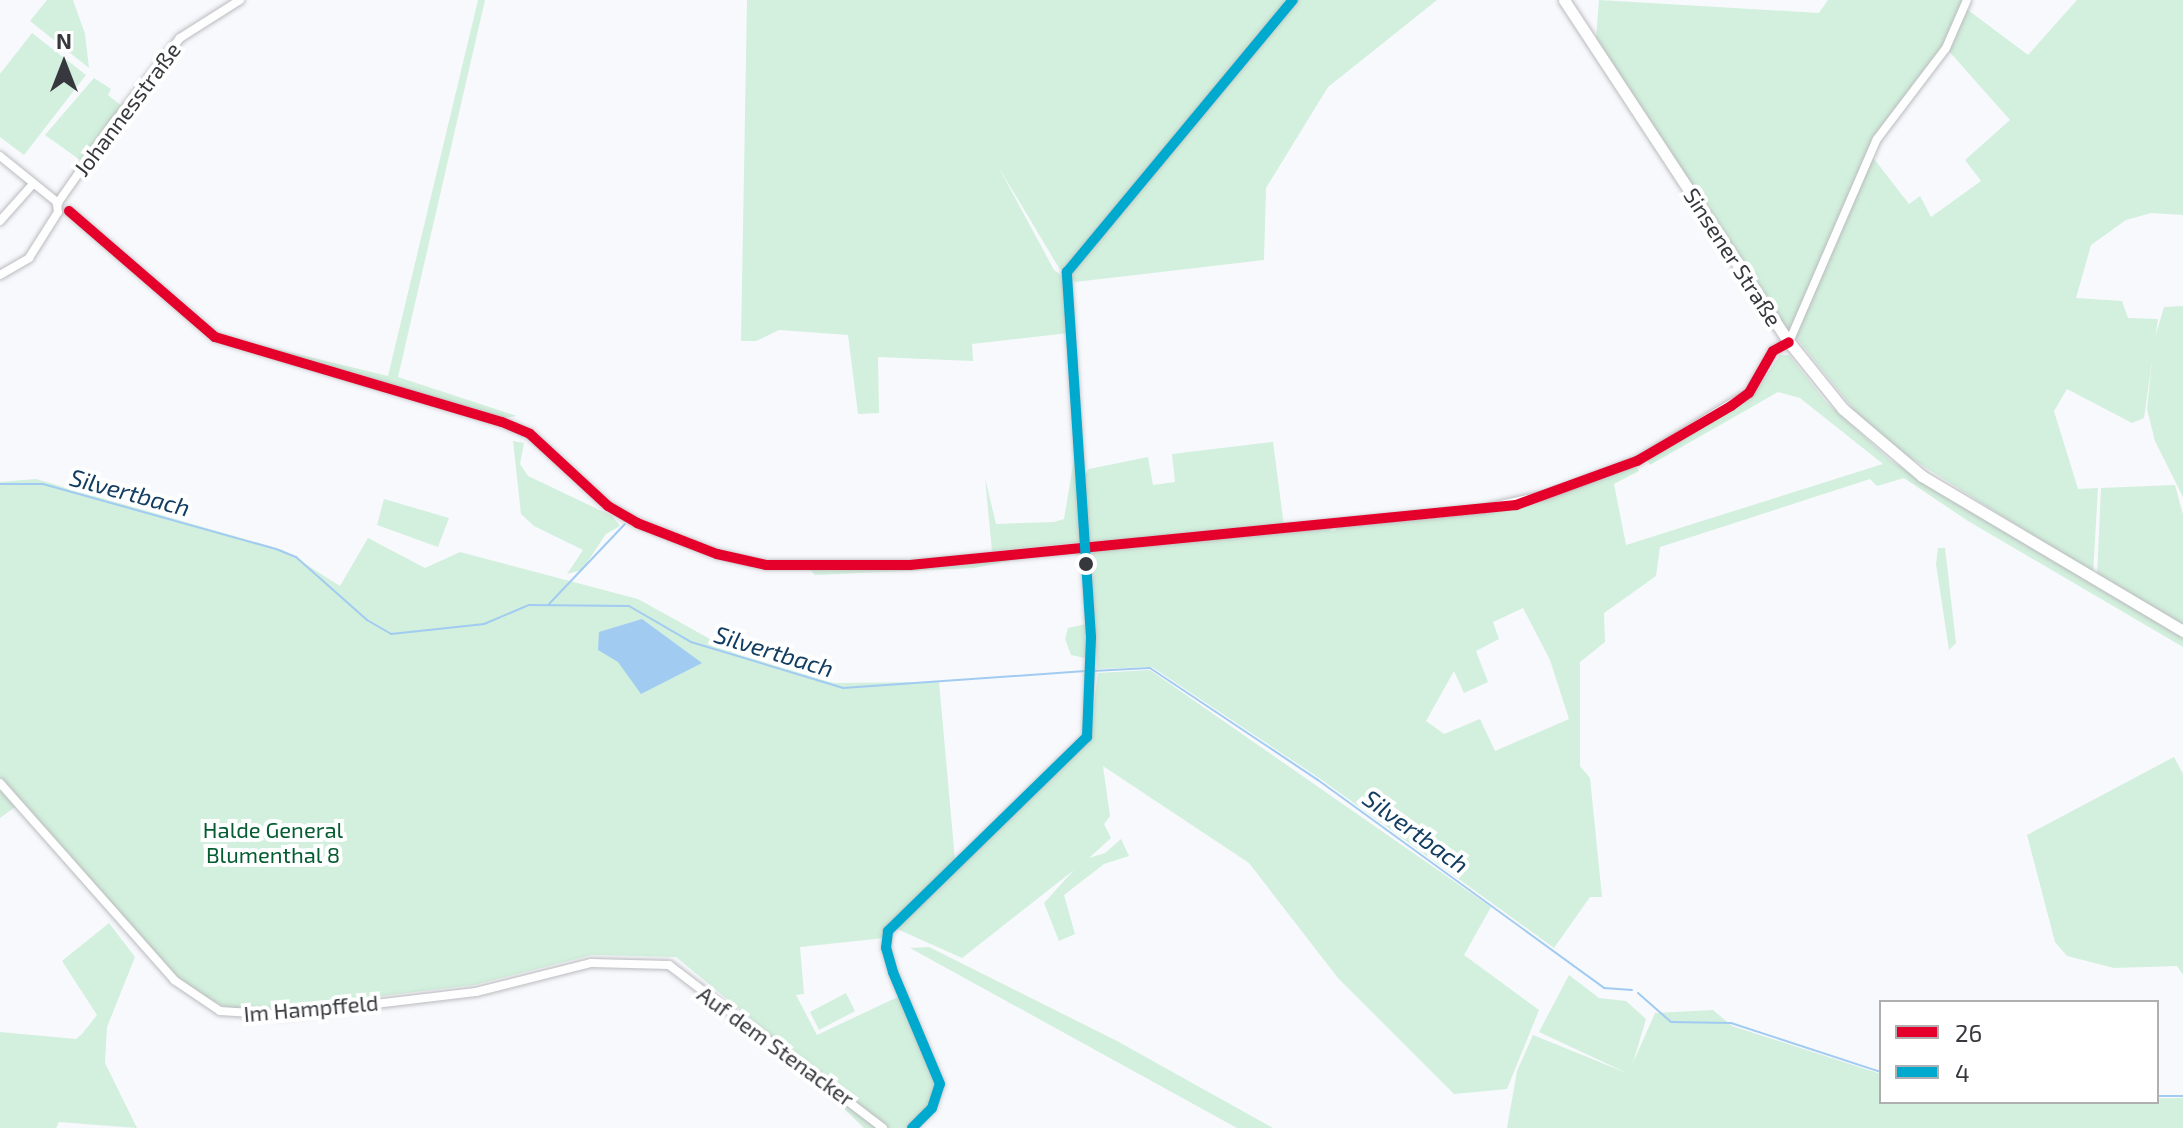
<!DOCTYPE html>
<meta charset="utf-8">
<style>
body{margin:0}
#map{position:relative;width:2183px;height:1128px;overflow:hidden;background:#f8f9fd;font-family:"Exo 2",sans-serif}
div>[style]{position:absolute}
.green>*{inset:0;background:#d2f0dd}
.water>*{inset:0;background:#a2cbf2}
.stream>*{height:2px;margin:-1px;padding:0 1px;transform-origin:1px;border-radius:1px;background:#a2cbf2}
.roads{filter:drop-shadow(0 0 2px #babbbe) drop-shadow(0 0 2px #babbbe)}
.minor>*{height:8px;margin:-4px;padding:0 4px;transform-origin:4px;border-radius:4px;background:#fefeff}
.secondary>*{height:11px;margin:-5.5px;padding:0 5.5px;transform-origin:5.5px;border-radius:5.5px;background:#fefeff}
.bus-1>*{height:10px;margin:-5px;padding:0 5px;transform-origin:5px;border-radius:5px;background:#e4002b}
.bus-2>*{height:10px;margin:-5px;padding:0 5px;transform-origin:5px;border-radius:5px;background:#00a9ce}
.dots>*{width:22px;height:22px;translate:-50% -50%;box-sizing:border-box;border:4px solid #fff;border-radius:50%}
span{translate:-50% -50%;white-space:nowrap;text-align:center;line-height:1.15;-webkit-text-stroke:8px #fff;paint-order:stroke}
.street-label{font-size:22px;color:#37383d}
.park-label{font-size:22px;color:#045c31}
.water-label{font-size:24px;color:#123d61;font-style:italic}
.legend{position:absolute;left:1879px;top:1000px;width:280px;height:104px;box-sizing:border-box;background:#fff;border:2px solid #afafb1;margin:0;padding:10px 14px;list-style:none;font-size:24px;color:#37383d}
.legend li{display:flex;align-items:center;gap:16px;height:40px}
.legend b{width:40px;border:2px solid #afafb1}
.north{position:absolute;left:24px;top:24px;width:80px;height:80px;-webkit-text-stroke:6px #fff;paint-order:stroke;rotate:0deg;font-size:22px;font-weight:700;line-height:32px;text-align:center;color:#37383d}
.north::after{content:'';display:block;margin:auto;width:28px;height:36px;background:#37383d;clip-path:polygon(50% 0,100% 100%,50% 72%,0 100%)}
</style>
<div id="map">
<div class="green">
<i style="clip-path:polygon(47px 0,73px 0,85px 34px,89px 68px,30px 21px)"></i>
<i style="clip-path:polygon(478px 0,485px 0,398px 377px,517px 416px,504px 418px,231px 338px,388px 376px)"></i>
<i style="clip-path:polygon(747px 0,1437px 0,1328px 87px,1266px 188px,1264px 260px,1075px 282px,1059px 268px,998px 166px,1054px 270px,1067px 279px,1069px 333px,972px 344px,973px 361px,878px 357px,879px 413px,858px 414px,848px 335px,779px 330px,756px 341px,741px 341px)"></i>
<i style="clip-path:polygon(1599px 0,1819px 13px,1828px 0,1965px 0,1944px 47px,1877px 138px,1790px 334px,1596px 39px)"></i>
<i style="clip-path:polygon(2077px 0,2183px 0,2183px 215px,2151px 213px,2126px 220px,2091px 245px,2076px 298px,2122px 301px,2128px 318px,2158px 319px,2144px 418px,2132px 423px,2067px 389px,2054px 411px,2078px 489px,2098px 488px,2093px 574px,1892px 446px,1854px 410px,1795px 336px,1871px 155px,1909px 204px,1920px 196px,1931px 217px,1981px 181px,1965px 160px,2010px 120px,1947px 49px,1964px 7px,2028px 55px)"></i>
<i style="clip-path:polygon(32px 33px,86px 75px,24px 155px,0 137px,0 74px)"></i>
<i style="clip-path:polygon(94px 78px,111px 89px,108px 95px,123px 107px,83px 162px,45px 135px)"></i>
<i style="clip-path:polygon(2183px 306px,2183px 497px,2155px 441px,2147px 409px,2154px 341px,2164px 307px)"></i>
<i style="clip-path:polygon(evenodd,1780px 355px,1789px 355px,1826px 402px,1890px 460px,2183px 638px,2183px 647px,1968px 521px,1904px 478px,1877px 486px,1870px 479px,1660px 547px,1656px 576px,1604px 613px,1605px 642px,1580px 662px,1580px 766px,1590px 778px,1602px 897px,1590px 897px,1554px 948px,1322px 780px,1152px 667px,1097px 669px,1091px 552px,1097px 546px,1334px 525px,1330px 531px,1335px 531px,1337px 526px,1516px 508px,1636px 465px,1639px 471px,1614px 484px,1626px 545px,1883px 464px,1800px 398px,1778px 392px,1650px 465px,1647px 460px,1752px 397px,1780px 355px,1523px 608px,1550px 660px,1569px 719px,1495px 751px,1480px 719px,1444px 734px,1426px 721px,1454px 671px,1464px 693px,1488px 682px,1476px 651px,1499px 639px,1493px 622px,1523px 608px)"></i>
<i style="clip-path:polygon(513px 441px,524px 443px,520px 464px,528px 476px,612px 516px,620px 526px,606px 534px,582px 570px,567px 574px,583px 550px,534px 526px,521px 514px)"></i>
<i style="clip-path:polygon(1273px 442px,1284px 526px,1089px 543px,1084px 475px,1089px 469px,1148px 457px,1153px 485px,1175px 482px,1172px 454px)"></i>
<i style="clip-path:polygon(1074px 459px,1084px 542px,992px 551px,985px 478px,996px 524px,1054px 522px,1064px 519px)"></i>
<i style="clip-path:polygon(36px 479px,283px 550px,340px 586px,368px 538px,425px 568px,460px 552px,638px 599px,737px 654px,834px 683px,939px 682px,955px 860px,884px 938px,800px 947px,804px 994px,796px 995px,817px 1035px,902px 995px,938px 1085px,934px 1100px,910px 1128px,864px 1128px,755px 1022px,676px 957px,592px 955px,474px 985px,272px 1009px,229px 1009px,175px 981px,18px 805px,0 818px,0 482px)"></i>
<i style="clip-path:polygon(2175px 485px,2183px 515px,2183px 628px,2097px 577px,2101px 488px)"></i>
<i style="clip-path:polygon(384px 499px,449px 518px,438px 547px,377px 525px)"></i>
<i style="clip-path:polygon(1945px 548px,1956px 643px,1949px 650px,1936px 564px,1938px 548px)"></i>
<i style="clip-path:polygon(1060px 551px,974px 568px,815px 575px,807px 567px,865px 568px)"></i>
<i style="clip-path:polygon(1086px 624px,1085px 658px,1071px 655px,1065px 639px,1068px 628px)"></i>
<i style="clip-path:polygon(1150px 670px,1491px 907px,1464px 955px,1539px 1010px,1507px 1089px,1454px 1094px,1338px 978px,1249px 863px,1103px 766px,1110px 816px,1104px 824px,1111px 838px,1089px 858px,1105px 853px,1121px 839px,1129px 856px,1104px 864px,1064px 895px,1075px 934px,1059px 941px,1044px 903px,1074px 870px,962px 958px,897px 929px,1090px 734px,1098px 673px)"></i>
<i style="clip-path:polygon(2174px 757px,2183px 774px,2183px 975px,2177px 966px,2114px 968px,2067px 956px,2055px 942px,2027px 835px)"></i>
<i style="clip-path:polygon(109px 923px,135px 957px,107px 1027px,105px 1063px,137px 1128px,59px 1122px,56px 1128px,0 1128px,0 1032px,76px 1039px,82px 1034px,97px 1015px,62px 961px)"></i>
<i style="clip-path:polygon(929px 947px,1117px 1041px,1273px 1128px,1237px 1128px,910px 948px)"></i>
<i style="clip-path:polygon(1569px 975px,1599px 998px,1626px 1001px,1646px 1019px,1633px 1063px,1655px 1013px,1713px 1010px,1732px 1026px,1881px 1074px,1881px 1102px,2183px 1098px,2183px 1128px,1507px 1128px,1517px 1071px,1533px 1035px,1629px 1074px,1539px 1032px)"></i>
<i style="clip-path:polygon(846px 993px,855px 1011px,819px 1030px,810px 1012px)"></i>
</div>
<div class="water">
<i style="clip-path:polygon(642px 619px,702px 663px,641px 694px,618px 662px,598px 650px,599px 632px)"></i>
</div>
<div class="stream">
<i style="left:0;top:484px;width:43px"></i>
<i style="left:43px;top:484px;width:242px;rotate:15.6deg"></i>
<i style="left:276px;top:549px;width:22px;rotate:22deg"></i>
<i style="left:296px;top:557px;width:95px;rotate:41.6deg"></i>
<i style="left:367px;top:620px;width:28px;rotate:30deg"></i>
<i style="left:391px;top:634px;width:94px;rotate:-6.1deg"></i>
<i style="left:484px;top:624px;width:49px;rotate:-22.9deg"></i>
<i style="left:529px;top:605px;width:100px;rotate:0.6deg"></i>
<i style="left:629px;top:606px;width:72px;rotate:30.1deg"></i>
<i style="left:691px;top:642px;width:159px;rotate:16.8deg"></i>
<i style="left:843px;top:688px;width:243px;rotate:-4deg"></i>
<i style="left:549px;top:604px;width:110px;rotate:-46.5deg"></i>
<i style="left:1092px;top:671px;width:58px;rotate:-3deg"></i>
<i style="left:1150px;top:668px;width:202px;rotate:33.7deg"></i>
<i style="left:1318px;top:780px;width:354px;rotate:36deg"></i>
<i style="left:1604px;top:988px;width:28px;rotate:4deg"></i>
<i style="left:1638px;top:993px;width:44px;rotate:41.3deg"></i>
<i style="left:1671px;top:1022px;width:60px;rotate:1deg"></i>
<i style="left:1731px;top:1023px;width:158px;rotate:18.1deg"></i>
<i style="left:2157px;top:1096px;width:26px"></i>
</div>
<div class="roads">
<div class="minor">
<i style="left:0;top:156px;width:75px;rotate:39deg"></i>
<i style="left:69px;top:211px;width:193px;rotate:40.8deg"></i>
<i style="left:215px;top:337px;width:299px;rotate:16.5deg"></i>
<i style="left:502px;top:422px;width:30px;rotate:23deg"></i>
<i style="left:530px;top:434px;width:106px;rotate:42.7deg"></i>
<i style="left:608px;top:506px;width:34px;rotate:30deg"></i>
<i style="left:637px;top:523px;width:86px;rotate:21.2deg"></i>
<i style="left:717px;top:554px;width:50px;rotate:12.7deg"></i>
<i style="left:766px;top:565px;width:144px"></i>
<i style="left:910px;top:565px;width:576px;rotate:-5.58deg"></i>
<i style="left:1483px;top:509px;width:65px;rotate:-12.5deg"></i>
<i style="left:1546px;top:495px;width:97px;rotate:-20.5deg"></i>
<i style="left:1637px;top:461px;width:131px;rotate:-31.3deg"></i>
<i style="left:1749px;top:393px;width:48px;rotate:-60.3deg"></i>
<i style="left:1773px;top:351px;width:18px;rotate:-29deg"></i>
<i style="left:1789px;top:342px;width:221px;rotate:-66.6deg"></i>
<i style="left:1877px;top:139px;width:114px;rotate:-52.8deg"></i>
<i style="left:1946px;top:48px;width:52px;rotate:-66.4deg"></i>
<i style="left:58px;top:212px;width:8px;rotate:-97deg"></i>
<i style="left:57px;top:204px;width:98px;rotate:-55deg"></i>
<i style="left:113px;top:124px;width:109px;rotate:-52.1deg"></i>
<i style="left:180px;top:38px;width:71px;rotate:-32.3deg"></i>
<i style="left:0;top:221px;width:50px;rotate:-48.3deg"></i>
<i style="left:0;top:275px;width:34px;rotate:-30deg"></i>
<i style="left:29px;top:258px;width:54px;rotate:-57.8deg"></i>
<i style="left:0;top:783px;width:263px;rotate:48.5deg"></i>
<i style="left:174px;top:980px;width:55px;rotate:34deg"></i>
<i style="left:220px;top:1011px;width:63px;rotate:3.6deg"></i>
<i style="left:283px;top:1015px;width:194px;rotate:-6.8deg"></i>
<i style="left:476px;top:992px;width:119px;rotate:-14.2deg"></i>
<i style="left:591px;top:963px;width:78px;rotate:1.5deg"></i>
<i style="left:669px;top:965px;width:269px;rotate:37.3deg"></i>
<i style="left:912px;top:1128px;width:28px;rotate:-45deg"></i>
<i style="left:932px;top:1108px;width:25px;rotate:-72deg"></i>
<i style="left:940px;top:1084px;width:121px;rotate:-112.8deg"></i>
<i style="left:893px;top:972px;width:25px;rotate:-106deg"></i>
<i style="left:886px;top:948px;width:17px;rotate:-83deg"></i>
<i style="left:888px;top:931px;width:278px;rotate:-44.3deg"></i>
<i style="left:1087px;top:737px;width:100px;rotate:-87.7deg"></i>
<i style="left:1091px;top:637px;width:366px;rotate:-93.8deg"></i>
<i style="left:1067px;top:272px;width:354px;rotate:-50.3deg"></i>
</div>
<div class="secondary">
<i style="left:1564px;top:0;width:409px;rotate:56.7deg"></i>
<i style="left:1789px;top:342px;width:86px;rotate:51.1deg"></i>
<i style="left:1843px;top:409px;width:104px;rotate:40.3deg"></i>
<i style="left:1922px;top:476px;width:304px;rotate:30.7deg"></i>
</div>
</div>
<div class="bus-1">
<i style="left:69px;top:211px;width:193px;rotate:40.8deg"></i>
<i style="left:215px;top:337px;width:299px;rotate:16.5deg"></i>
<i style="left:502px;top:422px;width:30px;rotate:23deg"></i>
<i style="left:530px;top:434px;width:106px;rotate:42.7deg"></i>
<i style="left:608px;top:506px;width:34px;rotate:30deg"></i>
<i style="left:637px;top:523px;width:86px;rotate:21.2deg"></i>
<i style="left:717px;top:554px;width:50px;rotate:12.7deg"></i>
<i style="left:766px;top:565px;width:144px"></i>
<i style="left:910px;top:565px;width:609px;rotate:-5.65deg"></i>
<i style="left:1516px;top:505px;width:129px;rotate:-20deg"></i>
<i style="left:1637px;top:461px;width:109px;rotate:-30.3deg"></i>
<i style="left:1731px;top:406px;width:22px;rotate:-36deg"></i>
<i style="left:1749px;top:393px;width:48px;rotate:-60.3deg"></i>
<i style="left:1773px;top:351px;width:18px;rotate:-29deg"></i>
</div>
<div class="bus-2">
<i style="left:912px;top:1128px;width:28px;rotate:-45deg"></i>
<i style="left:932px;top:1108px;width:25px;rotate:-72deg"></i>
<i style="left:940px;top:1084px;width:121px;rotate:-112.8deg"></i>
<i style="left:893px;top:972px;width:25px;rotate:-106deg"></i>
<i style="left:886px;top:948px;width:17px;rotate:-83deg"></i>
<i style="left:888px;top:931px;width:278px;rotate:-44.3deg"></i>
<i style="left:1087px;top:737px;width:100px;rotate:-87.7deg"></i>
<i style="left:1091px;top:637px;width:366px;rotate:-93.8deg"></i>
<i style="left:1067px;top:272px;width:354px;rotate:-50.3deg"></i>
</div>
<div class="dots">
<i style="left:1086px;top:564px;background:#37383d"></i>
</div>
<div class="street-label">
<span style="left:127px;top:109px;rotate:-53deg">Johannesstraße</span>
<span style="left:1733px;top:257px;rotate:57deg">Sinsener Straße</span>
<span style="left:311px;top:1008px;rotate:-5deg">Im Hampffeld</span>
<span style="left:776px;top:1046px;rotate:36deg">Auf dem Stenacker</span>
</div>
<div class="park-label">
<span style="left:273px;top:842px">Halde General<br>Blumenthal 8</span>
</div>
<div class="water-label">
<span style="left:130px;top:492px;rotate:15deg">Silvertbach</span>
<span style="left:774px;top:651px;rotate:17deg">Silvertbach</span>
<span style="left:1416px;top:831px;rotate:36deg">Silvertbach</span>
</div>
<ul class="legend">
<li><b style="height:10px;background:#e4002b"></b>26</li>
<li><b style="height:10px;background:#00a9ce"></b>4</li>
</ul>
<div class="north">N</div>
</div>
